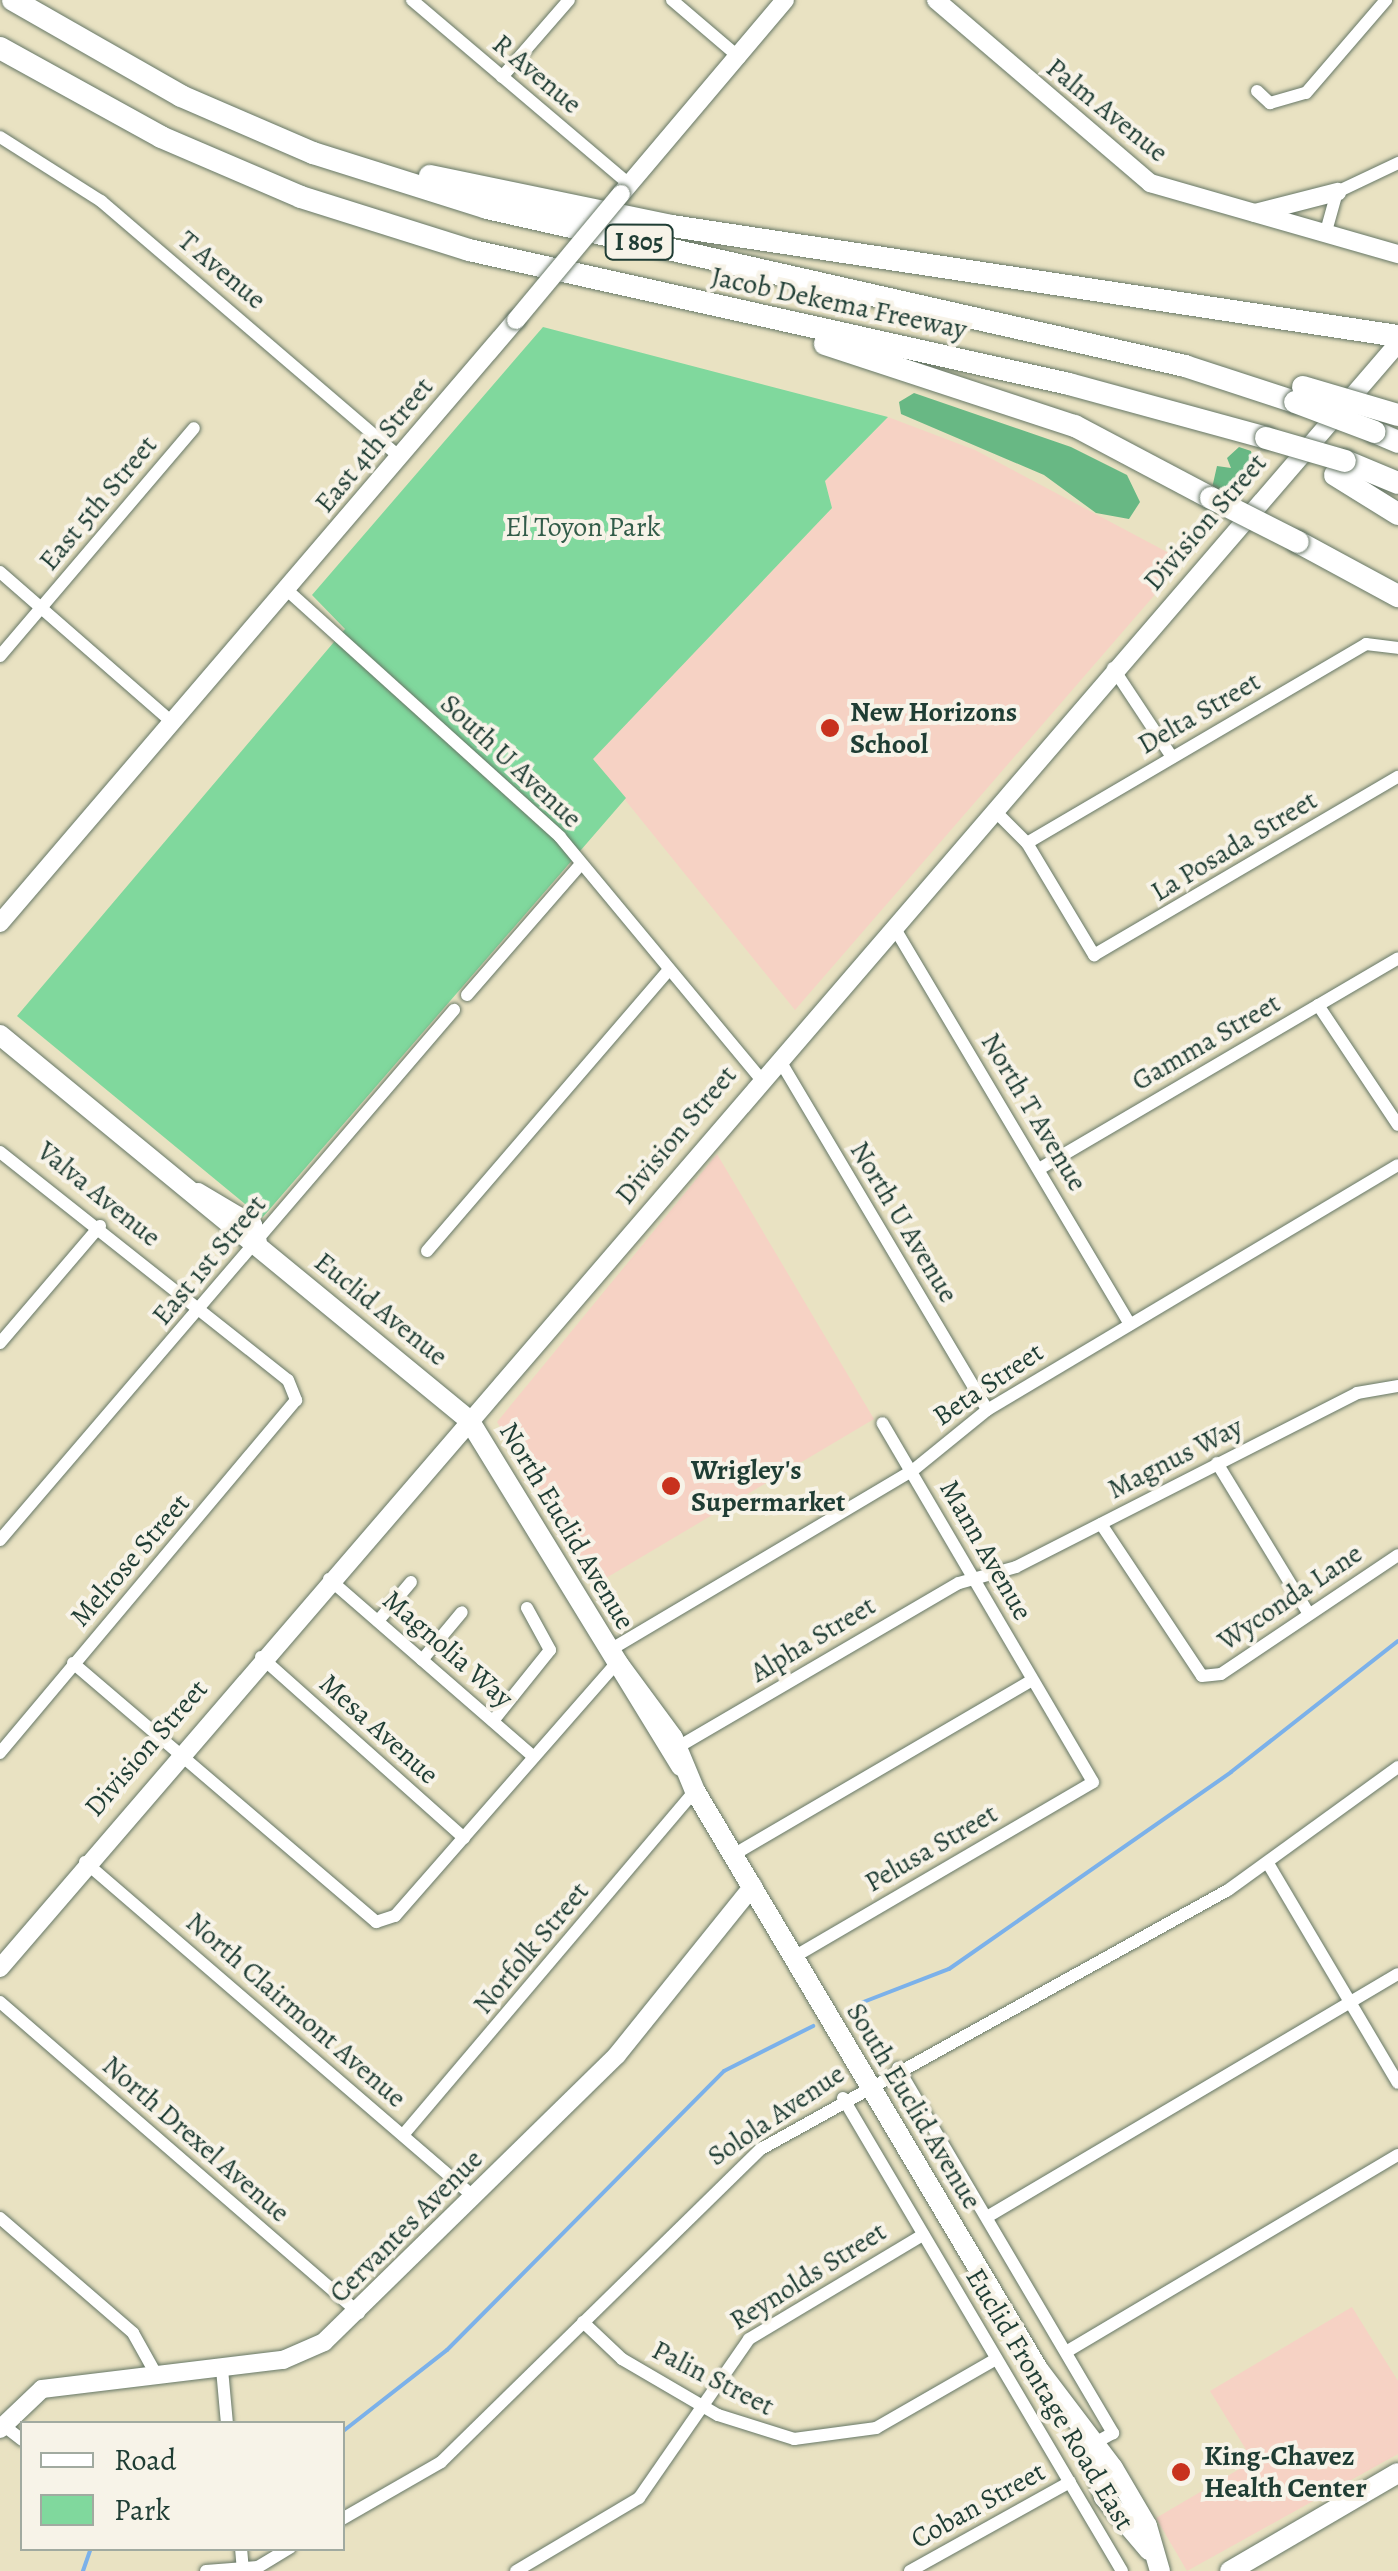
<!DOCTYPE html>
<style>
body{margin:0}
#map{position:relative;width:1398px;height:2571px;overflow:hidden;background:#e9e2c2;font-family:Alegreya,serif}
div>[style]{position:absolute}
.built>*{inset:0;background:#f6d2c4}
.green>*{inset:0;background:#80d89d}
.forest>*{inset:0;background:#68b884}
.stream>*{height:4px;margin:-2px;padding:0 2px;transform-origin:2px;border-radius:2px;background:#7bb1ea}
.roads{filter:drop-shadow(0 0 2px #676) drop-shadow(0 0 2px #676)}
.street>*{height:12px;margin:-6px;padding:0 6px;transform-origin:6px;border-radius:6px;background:#fff}
.secondary>*{height:18px;margin:-9px;padding:0 9px;transform-origin:9px;border-radius:9px;background:#fff}
.primary>*{height:20px;margin:-10px;padding:0 10px;transform-origin:10px;border-radius:10px;background:#fff}
.highway>*{height:22px;margin:-11px;padding:0 11px;transform-origin:11px;border-radius:11px;background:#fff}
.bridges{filter:drop-shadow(0 0 2px #676) drop-shadow(0 0 2px #676)}
.secondary-bridge>*{height:18px;margin:-9px;padding:0 9px;transform-origin:9px;border-radius:9px;background:#fff}
.highway-bridge>*{height:22px;margin:-11px;padding:0 11px;transform-origin:11px;border-radius:11px;background:#fff}
.dots>*{width:28px;height:28px;translate:-50% -50%;box-sizing:border-box;border:5px solid #f7f3e8;border-radius:50%}
span{translate:-50% -50%;white-space:nowrap;text-align:center;line-height:1.15;-webkit-text-stroke:8px #f7f3e8;paint-order:stroke}
.shield-label span{padding:2px 8px;background:#f7f3e8;border:2px solid;border-radius:8px;-webkit-text-stroke-width:0}
.shield-label{font-size:25px;color:#1f3d34;font-weight:700}
.street-label{font-size:28px;color:#1f3d34}
.park-label{font-size:28px;color:#325c49}
.poi-label{font-size:28px;color:#1f3d34;font-weight:700}
.left{translate:0 -50%;text-align:left}
.legend{position:absolute;left:20px;top:2421px;width:325px;height:130px;box-sizing:border-box;background:#f7f3e8;border:2px solid #a1aaa0;margin:0;padding:12px 18px;list-style:none;font-size:30px;color:#1f3d34}
.legend li{display:flex;align-items:center;gap:20px;height:50px}
.legend b{width:50px;border:2px solid #a1aaa0}
</style>
<div id="map">
<div class="built">
<i style="clip-path:polygon(888px 417px,975px 450px,1184px 561px,795px 1010px,592px 759px,832px 508px,825px 481px)"></i>
<i style="clip-path:polygon(717px 1154px,874px 1419px,596px 1584px,497px 1422px)"></i>
<i style="clip-path:polygon(1352px 2307px,1398px 2381px,1398px 2454px,1187px 2571px,1156px 2518px,1253px 2461px,1210px 2391px)"></i>
</div>
<div class="green">
<i style="clip-path:polygon(543px 327px,888px 417px,825px 481px,832px 508px,593px 759px,626px 798px,262px 1218px,17px 1016px,345px 629px,312px 595px)"></i>
</div>
<div class="forest">
<i style="clip-path:polygon(914px 393px,1071px 447px,1127px 475px,1140px 502px,1129px 519px,1096px 513px,1044px 475px,901px 414px,899px 402px)"></i>
<i style="clip-path:polygon(1239px 447px,1251px 451px,1255px 470px,1230px 496px,1212px 488px,1217px 466px,1231px 468px,1227px 458px)"></i>
</div>
<div class="stream">
<i style="left:853px;top:2006px;width:103px;rotate:-21.1deg"></i>
<i style="left:949px;top:1969px;width:344px;rotate:-34.9deg"></i>
<i style="left:1231px;top:1772px;width:212px;rotate:-38.1deg"></i>
<i style="left:342px;top:2432px;width:133px;rotate:-38deg"></i>
<i style="left:447px;top:2350px;width:393px;rotate:-45.2deg"></i>
<i style="left:724px;top:2071px;width:100px;rotate:-26.8deg"></i>
<i style="left:83px;top:2571px;width:24px;rotate:-71deg"></i>
</div>
<div class="roads">
<div class="street">
<i style="left:412px;top:0;width:286px;rotate:40.3deg"></i>
<i style="left:672px;top:0;width:89px;rotate:40.5deg"></i>
<i style="left:502px;top:77px;width:102px;rotate:-49deg"></i>
<i style="left:1257px;top:91px;width:18px;rotate:43deg"></i>
<i style="left:1270px;top:103px;width:37px;rotate:-16deg"></i>
<i style="left:1306px;top:93px;width:123px;rotate:-49.3deg"></i>
<i style="left:0;top:137px;width:120px;rotate:32.4deg"></i>
<i style="left:101px;top:201px;width:394px;rotate:40.6deg"></i>
<i style="left:1325px;top:235px;width:45px;rotate:-74.4deg"></i>
<i style="left:1337px;top:192px;width:68px;rotate:-25.4deg"></i>
<i style="left:0;top:572px;width:230px;rotate:41.1deg"></i>
<i style="left:287px;top:590px;width:368px;rotate:42.1deg"></i>
<i style="left:560px;top:837px;width:313px;rotate:50.3deg"></i>
<i style="left:0;top:656px;width:299px;rotate:-49.6deg"></i>
<i style="left:1113px;top:668px;width:107px;rotate:56.5deg"></i>
<i style="left:994px;top:810px;width:47px;rotate:45deg"></i>
<i style="left:1027px;top:843px;width:131px;rotate:59.1deg"></i>
<i style="left:1094px;top:955px;width:352px;rotate:-30.4deg"></i>
<i style="left:1027px;top:843px;width:393px;rotate:-30.4deg"></i>
<i style="left:1366px;top:644px;width:32px;rotate:7deg"></i>
<i style="left:894px;top:927px;width:462px;rotate:59.3deg"></i>
<i style="left:467px;top:995px;width:172px;rotate:-49deg"></i>
<i style="left:1318px;top:1005px;width:144px;rotate:56.3deg"></i>
<i style="left:779px;top:1059px;width:408px;rotate:59.3deg"></i>
<i style="left:0;top:1152px;width:367px;rotate:38.4deg"></i>
<i style="left:288px;top:1380px;width:22px;rotate:68deg"></i>
<i style="left:296px;top:1400px;width:461px;rotate:130deg"></i>
<i style="left:1039px;top:1169px;width:416px;rotate:-30.4deg"></i>
<i style="left:427px;top:1251px;width:371px;rotate:-49.3deg"></i>
<i style="left:0;top:1343px;width:154px;rotate:-49.5deg"></i>
<i style="left:1217px;top:1463px;width:173px;rotate:58.7deg"></i>
<i style="left:1101px;top:1524px;width:182px;rotate:56.4deg"></i>
<i style="left:1202px;top:1676px;width:19px;rotate:-6deg"></i>
<i style="left:1221px;top:1674px;width:213px;rotate:-33.9deg"></i>
<i style="left:0;top:1540px;width:698px;rotate:-49.42deg"></i>
<i style="left:329px;top:1579px;width:271px;rotate:41deg"></i>
<i style="left:378px;top:1621px;width:51px;rotate:-49.8deg"></i>
<i style="left:610px;top:1650px;width:351px;rotate:-30.7deg"></i>
<i style="left:912px;top:1471px;width:97px;rotate:-39.1deg"></i>
<i style="left:987px;top:1410px;width:478px;rotate:-30.8deg"></i>
<i style="left:261px;top:1657px;width:272px;rotate:41.7deg"></i>
<i style="left:422px;top:1660px;width:62px;rotate:-50.2deg"></i>
<i style="left:73px;top:1663px;width:399px;rotate:40.5deg"></i>
<i style="left:376px;top:1922px;width:20px;rotate:-18deg"></i>
<i style="left:395px;top:1916px;width:337px;rotate:-48.8deg"></i>
<i style="left:493px;top:1721px;width:91px;rotate:-51.2deg"></i>
<i style="left:550px;top:1650px;width:48px;rotate:-118.7deg"></i>
<i style="left:678px;top:1747px;width:325px;rotate:-30.3deg"></i>
<i style="left:959px;top:1583px;width:59px;rotate:-15.7deg"></i>
<i style="left:1016px;top:1567px;width:383px;rotate:-27deg"></i>
<i style="left:1357px;top:1393px;width:42px;rotate:-9.7deg"></i>
<i style="left:733px;top:1855px;width:346px;rotate:-30.3deg"></i>
<i style="left:85px;top:1862px;width:513px;rotate:40.73deg"></i>
<i style="left:1269px;top:1865px;width:253px;rotate:59.4deg"></i>
<i style="left:794px;top:1957px;width:346px;rotate:-30.3deg"></i>
<i style="left:1093px;top:1782px;width:416px;rotate:-120.4deg"></i>
<i style="left:0;top:2002px;width:475px;rotate:40.9deg"></i>
<i style="left:898px;top:2068px;width:424px;rotate:59.5deg"></i>
<i style="left:1113px;top:2433px;width:25px;rotate:151deg"></i>
<i style="left:843px;top:2098px;width:549px;rotate:59.47deg"></i>
<i style="left:403px;top:2135px;width:451px;rotate:-49.7deg"></i>
<i style="left:987px;top:2217px;width:477px;rotate:-30.6deg"></i>
<i style="left:0;top:2218px;width:176px;rotate:40.8deg"></i>
<i style="left:133px;top:2333px;width:49px;rotate:60.8deg"></i>
<i style="left:583px;top:2322px;width:54px;rotate:43.5deg"></i>
<i style="left:622px;top:2359px;width:111px;rotate:30.3deg"></i>
<i style="left:718px;top:2415px;width:80px;rotate:17.5deg"></i>
<i style="left:794px;top:2439px;width:83px;rotate:-7.6deg"></i>
<i style="left:876px;top:2428px;width:138px;rotate:-29.9deg"></i>
<i style="left:1066px;top:2352px;width:386px;rotate:-30.7deg"></i>
<i style="left:222px;top:2369px;width:55px;rotate:84.8deg"></i>
<i style="left:3px;top:2425px;width:24px;rotate:38deg"></i>
<i style="left:342px;top:2519px;width:114px;rotate:-29.9deg"></i>
<i style="left:441px;top:2462px;width:448px;rotate:-44.4deg"></i>
<i style="left:761px;top:2149px;width:534px;rotate:-29.01deg"></i>
<i style="left:1228px;top:1890px;width:210px;rotate:-35.9deg"></i>
<i style="left:241px;top:2548px;width:23px;rotate:85deg"></i>
<i style="left:206px;top:2571px;width:52px;rotate:-4.4deg"></i>
<i style="left:258px;top:2567px;width:37px;rotate:-31deg"></i>
<i style="left:516px;top:2571px;width:143px;rotate:-30.7deg"></i>
<i style="left:639px;top:2498px;width:193px;rotate:-55.3deg"></i>
<i style="left:749px;top:2339px;width:203px;rotate:-30.9deg"></i>
<i style="left:910px;top:2571px;width:183px;rotate:-29.1deg"></i>
</div>
<div class="secondary">
<i style="left:936px;top:0;width:282px;rotate:40.5deg"></i>
<i style="left:1150px;top:183px;width:258px;rotate:16deg"></i>
<i style="left:621px;top:194px;width:254px;rotate:-49.8deg"></i>
<i style="left:1255px;top:213px;width:85px;rotate:-14.4deg"></i>
<i style="left:0;top:923px;width:794px;rotate:-49.45deg"></i>
<i style="left:0;top:1968px;width:2144px;rotate:-49.29deg"></i>
<i style="left:0;top:2429px;width:58px;rotate:-43.6deg"></i>
<i style="left:42px;top:2389px;width:243px;rotate:-6.9deg"></i>
<i style="left:283px;top:2360px;width:45px;rotate:-23.7deg"></i>
<i style="left:324px;top:2342px;width:410px;rotate:-44.4deg"></i>
<i style="left:617px;top:2055px;width:217px;rotate:-51.2deg"></i>
</div>
<div class="primary">
<i style="left:0;top:1035px;width:607px;rotate:39.38deg"></i>
<i style="left:469px;top:1420px;width:406px;rotate:58.5deg"></i>
<i style="left:198px;top:1193px;width:63px;rotate:30.7deg"></i>
<i style="left:252px;top:1225px;width:18px;rotate:74deg"></i>
<i style="left:617px;top:1662px;width:94px;rotate:53.6deg"></i>
<i style="left:673px;top:1738px;width:57px;rotate:67.5deg"></i>
<i style="left:695px;top:1791px;width:672px;rotate:59.31deg"></i>
<i style="left:1038px;top:2369px;width:124px;rotate:52.9deg"></i>
<i style="left:1113px;top:2468px;width:67px;rotate:59.6deg"></i>
<i style="left:1147px;top:2526px;width:47px;rotate:73.9deg"></i>
<i style="left:1089px;top:2446px;width:53px;rotate:73.6deg"></i>
<i style="left:1104px;top:2497px;width:70px;rotate:49.7deg"></i>
<i style="left:1230px;top:2571px;width:194px;rotate:-30.3deg"></i>
</div>
<div class="highway">
<i style="left:13px;top:0;width:193px;rotate:29.7deg"></i>
<i style="left:181px;top:96px;width:144px;rotate:23.4deg"></i>
<i style="left:313px;top:153px;width:182px;rotate:17.5deg"></i>
<i style="left:487px;top:208px;width:716px;rotate:12.75deg"></i>
<i style="left:1185px;top:366px;width:116px;rotate:18.1deg"></i>
<i style="left:0;top:48px;width:184px;rotate:28.9deg"></i>
<i style="left:161px;top:137px;width:152px;rotate:23.2deg"></i>
<i style="left:301px;top:197px;width:176px;rotate:17.5deg"></i>
<i style="left:469px;top:250px;width:615px;rotate:12.59deg"></i>
<i style="left:1069px;top:384px;width:204px;rotate:15.3deg"></i>
<i style="left:430px;top:176px;width:247px;rotate:11.7deg"></i>
<i style="left:672px;top:226px;width:734px;rotate:8.62deg"></i>
<i style="left:825px;top:344px;width:263px;rotate:18.2deg"></i>
<i style="left:1075px;top:426px;width:154px;rotate:27.9deg"></i>
<i style="left:1375px;top:432px;width:25px;rotate:23deg"></i>
<i style="left:1345px;top:461px;width:57px;rotate:22.5deg"></i>
<i style="left:1335px;top:475px;width:74px;rotate:31.8deg"></i>
<i style="left:1298px;top:542px;width:114px;rotate:28.4deg"></i>
</div>
</div>
<div class="bridges">
<div class="secondary-bridge">
<i style="left:516px;top:320px;width:164px;rotate:-50.2deg"></i>
</div>
<div class="highway-bridge">
<i style="left:1303px;top:387px;width:99px;rotate:16.4deg"></i>
<i style="left:1295px;top:402px;width:85px;rotate:20.6deg"></i>
<i style="left:1266px;top:438px;width:82px;rotate:16.2deg"></i>
<i style="left:1211px;top:498px;width:97px;rotate:26.8deg"></i>
</div>
</div>
<div class="dots">
<i style="left:830px;top:728px;background:#c8321e"></i>
<i style="left:671px;top:1486px;background:#c8321e"></i>
<i style="left:1181px;top:2472px;background:#c8321e"></i>
</div>
<div class="shield-label">
<span style="left:639px;top:242px">I 805</span>
</div>
<div class="street-label">
<span style="left:537px;top:74px;rotate:40deg">R Avenue</span>
<span style="left:1107px;top:110px;rotate:39deg">Palm Avenue</span>
<span style="left:222px;top:270px;rotate:40deg">T Avenue</span>
<span style="left:839px;top:303px;rotate:12deg">Jacob Dekema Freeway</span>
<span style="left:374px;top:445px;rotate:-50deg">East 4th Street</span>
<span style="left:98px;top:503px;rotate:-50deg">East 5th Street</span>
<span style="left:1205px;top:522px;rotate:-49deg">Division Street</span>
<span style="left:1199px;top:713px;rotate:-30deg">Delta Street</span>
<span style="left:511px;top:761px;rotate:43deg">South U Avenue</span>
<span style="left:1234px;top:846px;rotate:-31deg">La Posada Street</span>
<span style="left:1206px;top:1042px;rotate:-30deg">Gamma Street</span>
<span style="left:1034px;top:1112px;rotate:59deg">North T Avenue</span>
<span style="left:676px;top:1135px;rotate:-50deg">Division Street</span>
<span style="left:99px;top:1194px;rotate:39deg">Valva Avenue</span>
<span style="left:904px;top:1222px;rotate:59deg">North U Avenue</span>
<span style="left:209px;top:1260px;rotate:-50deg">East 1st Street</span>
<span style="left:381px;top:1309px;rotate:39deg">Euclid Avenue</span>
<span style="left:988px;top:1384px;rotate:-34deg">Beta Street</span>
<span style="left:1175px;top:1458px;rotate:-27deg">Magnus Way</span>
<span style="left:567px;top:1526px;rotate:59deg">North Euclid Avenue</span>
<span style="left:986px;top:1550px;rotate:60deg">Mann Avenue</span>
<span style="left:130px;top:1560px;rotate:-49deg">Melrose Street</span>
<span style="left:1290px;top:1597px;rotate:-34deg">Wyconda Lane</span>
<span style="left:813px;top:1639px;rotate:-31deg">Alpha Street</span>
<span style="left:448px;top:1649px;rotate:41deg">Magnolia Way</span>
<span style="left:379px;top:1729px;rotate:42deg">Mesa Avenue</span>
<span style="left:146px;top:1748px;rotate:-49deg">Division Street</span>
<span style="left:931px;top:1848px;rotate:-30deg">Pelusa Street</span>
<span style="left:531px;top:1948px;rotate:-50deg">Norfolk Street</span>
<span style="left:296px;top:2010px;rotate:41deg">North Clairmont Avenue</span>
<span style="left:914px;top:2106px;rotate:59deg">South Euclid Avenue</span>
<span style="left:776px;top:2115px;rotate:-34deg">Solola Avenue</span>
<span style="left:196px;top:2139px;rotate:41deg">North Drexel Avenue</span>
<span style="left:406px;top:2226px;rotate:-45deg">Cervantes Avenue</span>
<span style="left:808px;top:2276px;rotate:-32deg">Reynolds Street</span>
<span style="left:713px;top:2378px;rotate:27deg">Palin Street</span>
<span style="left:1050px;top:2399px;rotate:59deg">Euclid Frontage Road East</span>
<span style="left:978px;top:2505px;rotate:-29deg">Coban Street</span>
</div>
<div class="park-label">
<span style="left:583px;top:527px">El Toyon Park</span>
</div>
<div class="poi-label">
<span class="left" style="left:850px;top:728px">New Horizons<br>School</span>
<span class="left" style="left:691px;top:1486px">Wrigley's<br>Supermarket</span>
<span class="left" style="left:1204px;top:2472px">King-Chavez<br>Health Center</span>
</div>
<ul class="legend">
<li><b style="height:12px;background:#fff"></b>Road</li>
<li><b style="height:28px;background:#80d89d"></b>Park</li>
</ul>
</div>
